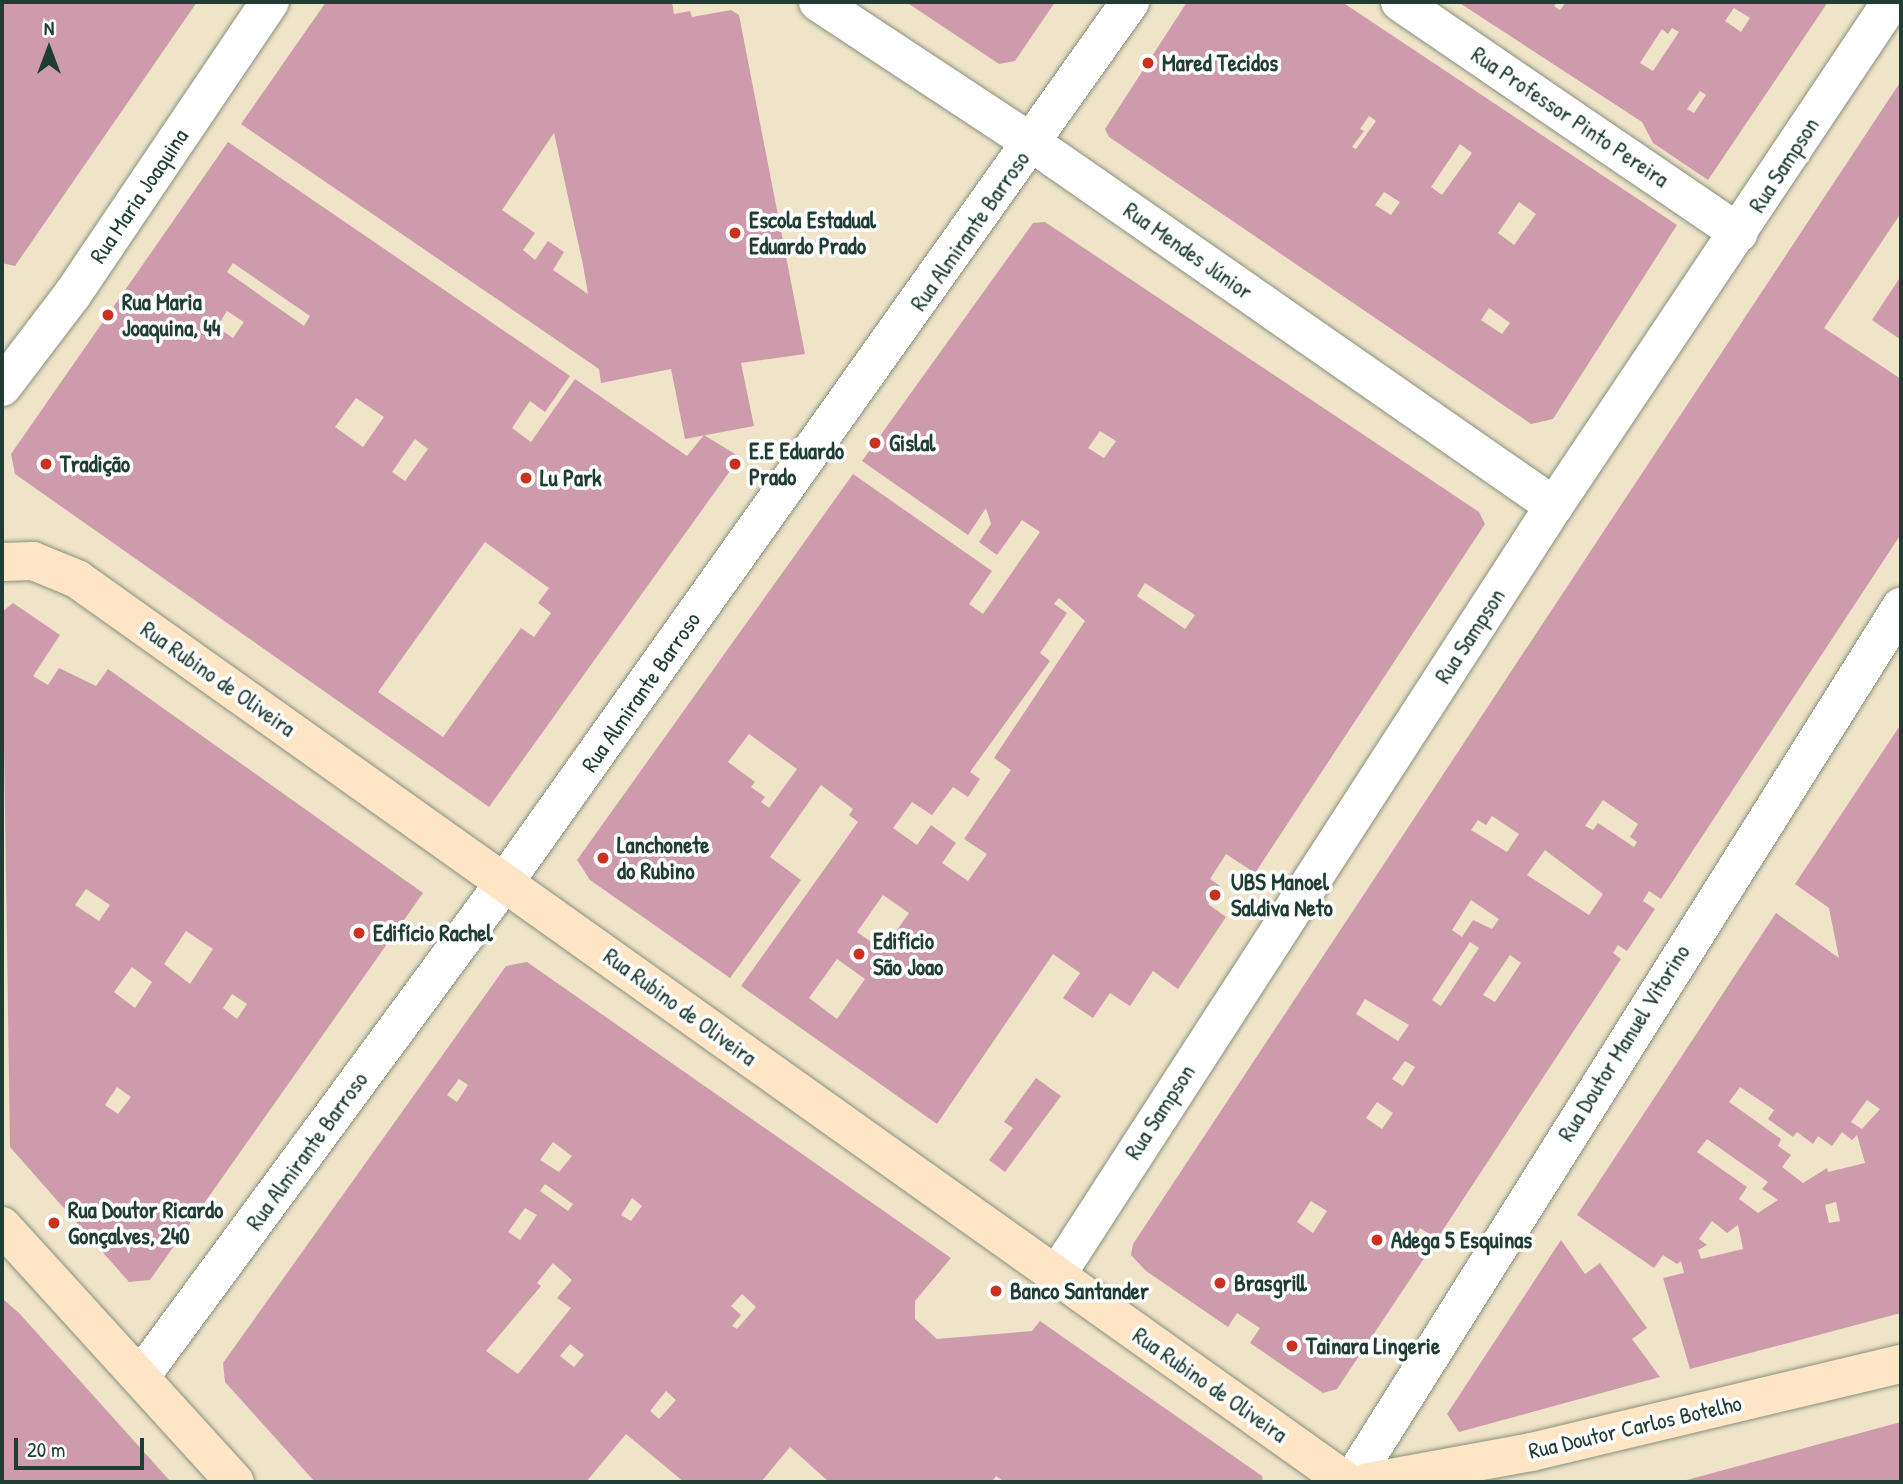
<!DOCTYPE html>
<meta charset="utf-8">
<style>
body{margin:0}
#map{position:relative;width:1903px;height:1484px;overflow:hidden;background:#efe4c8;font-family:"Patrick Hand",sans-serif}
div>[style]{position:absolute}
.building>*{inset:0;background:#ce9bad}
.roads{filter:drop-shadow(0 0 2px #87907e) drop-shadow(0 0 2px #87907e)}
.street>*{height:38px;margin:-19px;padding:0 19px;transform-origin:19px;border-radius:19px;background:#fff}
.secondary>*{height:38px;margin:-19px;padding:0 19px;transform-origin:19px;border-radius:19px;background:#fde5c5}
.dots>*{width:19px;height:19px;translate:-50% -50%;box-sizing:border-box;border:4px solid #fff;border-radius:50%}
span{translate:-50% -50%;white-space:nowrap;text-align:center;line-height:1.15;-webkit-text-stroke:7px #fff;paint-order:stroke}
.poi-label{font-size:23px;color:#1f3d34;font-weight:700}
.left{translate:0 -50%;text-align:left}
.street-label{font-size:23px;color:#1f3d34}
.frame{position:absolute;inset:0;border:4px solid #1f3d34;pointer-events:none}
.north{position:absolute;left:14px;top:14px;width:70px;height:70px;-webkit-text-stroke:5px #fff;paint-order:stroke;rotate:0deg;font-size:19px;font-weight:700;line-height:28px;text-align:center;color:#1f3d34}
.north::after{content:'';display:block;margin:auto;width:24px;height:32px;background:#1f3d34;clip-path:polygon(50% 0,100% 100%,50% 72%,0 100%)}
.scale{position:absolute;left:14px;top:1438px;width:130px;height:32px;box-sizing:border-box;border:4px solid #1f3d34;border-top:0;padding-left:9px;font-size:21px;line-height:24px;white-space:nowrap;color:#1f3d34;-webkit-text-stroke:5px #fff;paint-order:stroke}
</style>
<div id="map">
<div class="building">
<i style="clip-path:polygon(2px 2px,197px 2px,15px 266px,2px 263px)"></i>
<i style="clip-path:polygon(evenodd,326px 2px,672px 2px,674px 14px,690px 11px,692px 17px,731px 10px,739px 15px,805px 354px,741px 363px,754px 426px,685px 439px,671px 369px,601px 383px,599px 369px,241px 124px,326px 2px,554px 133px,583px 265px,588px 294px,553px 270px,564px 252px,548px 241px,535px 260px,523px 250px,535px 233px,502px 210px,554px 133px)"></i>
<i style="clip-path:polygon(906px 2px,1055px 2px,1015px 61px,999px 64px)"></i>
<i style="clip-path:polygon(evenodd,1187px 2px,1342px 2px,1677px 225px,1553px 419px,1531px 424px,1109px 137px,1105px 129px,1187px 2px,1369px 116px,1376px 121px,1356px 149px,1352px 147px,1364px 131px,1360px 129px,1369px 116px,1187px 2px,1460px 144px,1472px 153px,1442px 195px,1431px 187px,1460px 144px,1187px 2px,1384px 192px,1400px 202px,1391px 215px,1375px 205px,1384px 192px,1187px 2px,1519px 202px,1536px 214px,1514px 245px,1498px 233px,1519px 202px,1187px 2px,1489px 308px,1510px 323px,1502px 334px,1481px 320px,1489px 308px)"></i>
<i style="clip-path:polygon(evenodd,1458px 2px,1557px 2px,1554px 6px,1560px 10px,1566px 2px,1828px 2px,1708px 180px,1653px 143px,1642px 122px,1458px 2px,1734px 8px,1750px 18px,1741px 32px,1725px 21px,1734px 8px,1458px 2px,1672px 28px,1679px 32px,1653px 71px,1640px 63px,1662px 29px,1668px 34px,1672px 28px,1458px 2px,1700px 91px,1706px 95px,1694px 113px,1687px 109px,1700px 91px)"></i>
<i style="clip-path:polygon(evenodd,1901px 81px,1901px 213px,1824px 328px,1901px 379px,1901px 534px,1661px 899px,1649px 891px,1643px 901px,1655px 909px,1627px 951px,1618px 945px,1613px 953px,1621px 959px,1437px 1239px,1420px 1228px,1415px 1236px,1431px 1248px,1337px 1389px,1323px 1393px,1250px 1343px,1260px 1328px,1237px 1313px,1228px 1327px,1146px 1271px,1131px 1255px,1133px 1244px,1901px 81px,1603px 800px,1638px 824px,1630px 837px,1637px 842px,1634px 847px,1598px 823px,1593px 830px,1585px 826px,1603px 800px,1901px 81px,1492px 816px,1519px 834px,1507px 852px,1471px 830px,1478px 820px,1486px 825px,1492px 816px,1901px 81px,1545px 850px,1603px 894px,1589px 915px,1527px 875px,1545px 850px,1901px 81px,1471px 900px,1499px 919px,1492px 929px,1473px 920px,1462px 937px,1452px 930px,1471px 900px,1901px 81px,1470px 942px,1479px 948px,1441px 1006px,1432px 1000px,1470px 942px,1901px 81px,1510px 955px,1521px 963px,1495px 1002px,1483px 995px,1510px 955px,1901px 81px,1365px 999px,1409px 1025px,1398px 1041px,1356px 1014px,1365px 999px,1901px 81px,1405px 1061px,1415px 1067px,1403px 1086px,1392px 1079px,1405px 1061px,1901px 81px,1377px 1102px,1393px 1113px,1382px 1129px,1366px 1118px,1377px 1102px,1901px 81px,1311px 1201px,1327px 1211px,1313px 1233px,1297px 1222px,1311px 1201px)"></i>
<i style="clip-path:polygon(evenodd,228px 142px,570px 376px,545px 412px,530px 401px,512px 428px,531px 442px,575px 379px,687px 456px,704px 435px,740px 457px,489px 807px,15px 474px,11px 454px,228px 142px,233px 263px,310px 316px,304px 326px,227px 272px,233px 263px,228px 142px,227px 311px,244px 322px,233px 338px,217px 327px,227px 311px,228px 142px,356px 398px,384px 417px,363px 447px,335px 427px,356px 398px,228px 142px,415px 439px,428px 449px,405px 481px,392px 472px,415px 439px,228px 142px,485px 542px,549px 588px,538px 603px,551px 613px,534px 637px,521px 628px,443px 737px,378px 692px,485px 542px)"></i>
<i style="clip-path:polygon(evenodd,1045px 222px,1479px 512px,1485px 524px,1255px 873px,1226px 854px,1210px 879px,1220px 886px,1208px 904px,1226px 917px,1178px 989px,1153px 971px,1130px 1006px,1110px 993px,1093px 1018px,1063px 998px,1080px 973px,1053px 954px,937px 1124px,741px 986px,858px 822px,849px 815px,853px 809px,821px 785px,770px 857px,801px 880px,730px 978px,590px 880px,577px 860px,853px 474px,992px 571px,969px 604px,983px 614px,1040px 532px,1022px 520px,997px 555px,979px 542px,991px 524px,986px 508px,968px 535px,862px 461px,1033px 223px,1045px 222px,1100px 431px,1116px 441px,1104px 458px,1088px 448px,1100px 431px,1045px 222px,1145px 583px,1195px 615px,1185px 629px,1137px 596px,1145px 583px,1045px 222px,1059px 598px,1085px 621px,994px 758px,1011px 770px,964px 839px,987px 854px,968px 881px,942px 863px,956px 843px,931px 825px,917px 845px,893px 828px,912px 802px,932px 815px,953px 787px,968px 797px,980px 779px,970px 772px,1050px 661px,1040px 653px,1067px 613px,1054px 604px,1059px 598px,1045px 222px,749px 734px,797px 769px,769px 808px,761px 802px,765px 797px,751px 787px,755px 782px,728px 762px,749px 734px,1045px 222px,883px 895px,909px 913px,883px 950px,857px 932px,883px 895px,1045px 222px,837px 959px,865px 979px,837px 1019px,809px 998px,837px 959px)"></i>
<i style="clip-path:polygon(1901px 276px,1901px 340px,1872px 320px)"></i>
<i style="clip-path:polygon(evenodd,13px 603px,60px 635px,33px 676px,48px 685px,59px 668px,96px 686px,108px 669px,423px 893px,150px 1280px,129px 1282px,10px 1147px,2px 612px,13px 603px,86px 889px,110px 905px,99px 921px,75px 905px,86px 889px,13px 603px,186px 931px,213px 949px,190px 984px,164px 964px,186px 931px,13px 603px,132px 967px,152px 982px,135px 1008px,114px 992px,132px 967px,13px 603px,232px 994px,247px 1004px,237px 1019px,223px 1008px,232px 994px,13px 603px,117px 1087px,131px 1097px,118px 1114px,105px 1105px,117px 1087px)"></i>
<i style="clip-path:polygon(evenodd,1901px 724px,1901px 1313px,1690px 1369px,1663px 1278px,1684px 1273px,1681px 1261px,1677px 1264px,1663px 1255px,1654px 1268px,1577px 1215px,1776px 913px,1839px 958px,1829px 908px,1795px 884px,1901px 724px,1740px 1087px,1774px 1110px,1768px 1119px,1793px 1137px,1797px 1132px,1813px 1144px,1818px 1136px,1832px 1146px,1842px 1132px,1852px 1140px,1857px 1135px,1865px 1163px,1828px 1172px,1827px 1168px,1803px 1183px,1782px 1167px,1791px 1155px,1778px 1146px,1781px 1139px,1729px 1102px,1740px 1087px,1901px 724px,1867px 1100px,1880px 1109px,1862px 1129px,1851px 1122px,1867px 1100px,1901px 724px,1707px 1139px,1768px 1182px,1762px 1189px,1778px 1200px,1758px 1213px,1739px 1199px,1747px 1187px,1697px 1152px,1707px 1139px,1901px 724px,1836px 1202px,1840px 1221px,1829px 1223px,1825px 1205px,1836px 1202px,1901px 724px,1712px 1221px,1727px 1233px,1738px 1225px,1743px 1249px,1701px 1259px,1698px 1250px,1707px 1245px,1699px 1239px,1712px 1221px)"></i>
<i style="clip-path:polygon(evenodd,527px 962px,951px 1258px,915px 1301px,915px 1319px,937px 1339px,1032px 1331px,1040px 1321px,1262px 1476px,1263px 1482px,1005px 1482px,996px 1476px,992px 1482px,829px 1482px,790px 1447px,761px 1482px,684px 1482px,626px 1434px,586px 1482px,315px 1482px,225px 1382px,223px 1363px,506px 966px,527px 962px,459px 1079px,468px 1085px,457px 1102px,447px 1095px,459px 1079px,527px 962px,553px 1142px,572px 1156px,559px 1172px,540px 1160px,553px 1142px,527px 962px,545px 1184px,573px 1204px,568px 1211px,540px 1191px,545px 1184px,527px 962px,632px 1198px,642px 1206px,631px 1221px,621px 1215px,632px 1198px,527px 962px,525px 1208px,537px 1215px,520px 1240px,508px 1232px,525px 1208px,527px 962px,553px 1263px,572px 1280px,557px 1298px,571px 1308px,518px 1374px,486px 1351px,541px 1286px,537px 1283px,553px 1263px,527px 962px,742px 1294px,756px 1307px,737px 1329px,732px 1326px,741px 1315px,731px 1306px,742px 1294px,527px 962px,570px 1344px,584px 1355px,574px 1367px,560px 1356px,570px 1344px,527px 962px,666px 1391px,676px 1400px,659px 1419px,650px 1411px,666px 1391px)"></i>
<i style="clip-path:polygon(1036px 1078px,1061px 1096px,1005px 1172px,989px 1160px,1013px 1128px,1004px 1122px)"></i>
<i style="clip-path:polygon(1561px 1240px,1585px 1274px,1600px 1263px,1647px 1328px,1632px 1339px,1660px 1377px,1459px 1432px,1447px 1414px)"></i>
<i style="clip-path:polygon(2px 1298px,19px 1313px,171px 1482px,2px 1482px)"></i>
<i style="clip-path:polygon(1901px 1422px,1901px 1482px,1683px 1482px,1683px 1481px)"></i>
</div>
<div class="roads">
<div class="street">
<i style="left:818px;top:2px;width:256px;rotate:33.4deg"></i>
<i style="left:1032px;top:143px;width:636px;rotate:34.81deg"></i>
<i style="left:1400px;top:2px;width:410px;rotate:34.3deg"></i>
<i style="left:2px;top:387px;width:116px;rotate:-52.7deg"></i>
<i style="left:72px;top:295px;width:354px;rotate:-56deg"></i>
<i style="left:1056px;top:1276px;width:917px;rotate:-57.11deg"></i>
<i style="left:1554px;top:506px;width:606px;rotate:-56.23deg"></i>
<i style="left:141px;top:1376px;width:612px;rotate:-53.64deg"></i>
<i style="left:504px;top:883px;width:1081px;rotate:-54.6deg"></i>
<i style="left:1351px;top:1482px;width:1034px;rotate:-57.85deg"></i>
</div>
<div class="secondary">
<i style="left:2px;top:562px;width:31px;rotate:-2deg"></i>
<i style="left:33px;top:561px;width:48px;rotate:22.2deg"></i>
<i style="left:77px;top:579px;width:1558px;rotate:35.41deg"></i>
<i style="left:2px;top:1226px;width:346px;rotate:47.7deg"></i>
<i style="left:1368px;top:1482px;width:166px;rotate:-10.4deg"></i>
<i style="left:1531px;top:1452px;width:380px;rotate:-13.4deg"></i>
</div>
</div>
<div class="dots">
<i style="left:1148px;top:63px;background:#c8321e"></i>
<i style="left:735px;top:233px;background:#c8321e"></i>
<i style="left:108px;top:315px;background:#c8321e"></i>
<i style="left:875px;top:443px;background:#c8321e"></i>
<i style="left:46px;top:464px;background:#c8321e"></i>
<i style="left:735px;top:464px;background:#c8321e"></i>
<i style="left:526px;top:478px;background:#c8321e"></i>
<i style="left:603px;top:858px;background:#c8321e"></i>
<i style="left:1215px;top:895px;background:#c8321e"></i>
<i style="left:359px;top:933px;background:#c8321e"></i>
<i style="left:859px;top:954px;background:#c8321e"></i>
<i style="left:54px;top:1223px;background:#c8321e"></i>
<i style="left:1377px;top:1240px;background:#c8321e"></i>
<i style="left:1220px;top:1283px;background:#c8321e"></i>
<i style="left:996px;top:1291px;background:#c8321e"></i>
<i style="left:1292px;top:1346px;background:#c8321e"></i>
</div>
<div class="poi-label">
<span class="left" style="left:1162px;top:63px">Mared Tecidos</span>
<span class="left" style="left:749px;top:233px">Escola Estadual<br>Eduardo Prado</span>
<span class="left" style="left:122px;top:315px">Rua Maria<br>Joaquina, 44</span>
<span class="left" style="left:889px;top:443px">Gislal</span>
<span class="left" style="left:749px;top:464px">E.E Eduardo<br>Prado</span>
<span class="left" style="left:60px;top:464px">Tradição</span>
<span class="left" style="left:540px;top:478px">Lu Park</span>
<span class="left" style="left:617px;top:858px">Lanchonete<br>do Rubino</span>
<span class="left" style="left:1231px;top:895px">UBS Manoel<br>Saldiva Neto</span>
<span class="left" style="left:373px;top:933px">Edifício Rachel</span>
<span class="left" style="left:873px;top:954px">Edifício<br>São Joao</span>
<span class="left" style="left:68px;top:1223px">Rua Doutor Ricardo<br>Gonçalves, 240</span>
<span class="left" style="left:1391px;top:1240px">Adega 5 Esquinas</span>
<span class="left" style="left:1234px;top:1283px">Brasgrill</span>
<span class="left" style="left:1010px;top:1291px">Banco Santander</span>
<span class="left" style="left:1306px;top:1346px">Tainara Lingerie</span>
</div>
<div class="street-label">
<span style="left:1570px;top:117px;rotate:34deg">Rua Professor Pinto Pereira</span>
<span style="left:1784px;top:165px;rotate:-57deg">Rua Sampson</span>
<span style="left:139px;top:196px;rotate:-56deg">Rua Maria Joaquina</span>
<span style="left:970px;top:231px;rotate:-55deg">Rua Almirante Barroso</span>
<span style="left:1188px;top:251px;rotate:35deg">Rua Mendes Júnior</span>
<span style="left:1470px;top:636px;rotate:-57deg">Rua Sampson</span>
<span style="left:218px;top:679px;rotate:35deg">Rua Rubino de Oliveira</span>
<span style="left:641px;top:692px;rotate:-55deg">Rua Almirante Barroso</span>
<span style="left:680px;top:1007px;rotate:36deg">Rua Rubino de Oliveira</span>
<span style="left:1624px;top:1043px;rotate:-58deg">Rua Doutor Manuel Vitorino</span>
<span style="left:1160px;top:1112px;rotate:-57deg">Rua Sampson</span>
<span style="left:307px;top:1151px;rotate:-54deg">Rua Almirante Barroso</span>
<span style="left:1210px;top:1385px;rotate:35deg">Rua Rubino de Oliveira</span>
<span style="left:1635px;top:1427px;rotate:-13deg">Rua Doutor Carlos Botelho</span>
</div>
<div class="frame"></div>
<div class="north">N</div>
<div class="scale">20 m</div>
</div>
